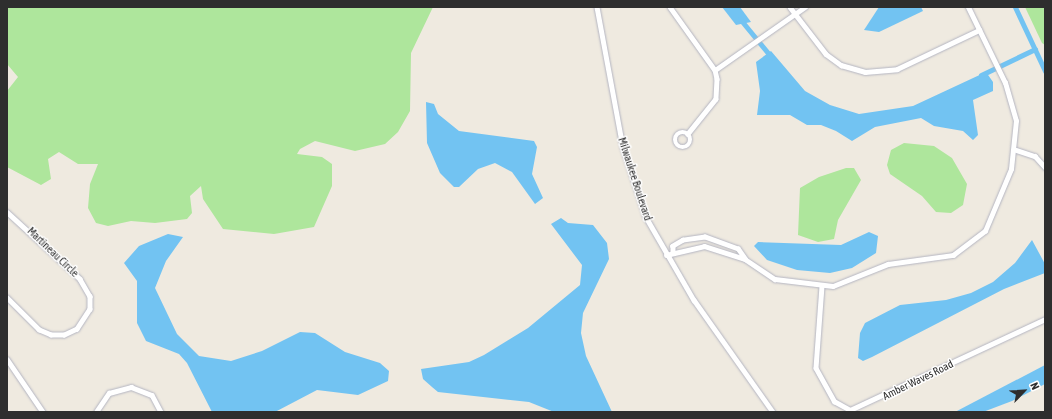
<!DOCTYPE html>
<style>
body{margin:0}
#map{position:relative;width:1052px;height:419px;overflow:hidden;background:#efeae0;font-family:"Asap Condensed",sans-serif}
div>[style]{position:absolute}
.green>*{inset:0;background:#aee69c}
.water>*{inset:0;background:#72c3f2}
.canal>*{height:5px;margin:-2.5px;padding:0 2.5px;transform-origin:2.5px;border-radius:2.5px;background:#72c3f2}
.roads{filter:drop-shadow(0 0 1px #b4b5c1) drop-shadow(0 0 1px #b4b5c1)}
.minor>*{height:4.5px;margin:-2.25px;padding:0 2.25px;transform-origin:2.25px;border-radius:2.25px;background:#fff}
.minor>.ring{margin:-2.25px;padding:0;box-sizing:content-box;background:none;border:4.5px solid #fff;border-radius:50%}
span{translate:-50% -50%;white-space:nowrap;text-align:center;line-height:1.15;-webkit-text-stroke:3px #fff;paint-order:stroke}
.street-label{font-size:11px;color:#2e2e2e}
.frame{position:absolute;inset:0;border:8px solid #2e2e2e;pointer-events:none}
.north{position:absolute;left:1004px;top:371px;width:40px;height:40px;-webkit-text-stroke:3px #fff;paint-order:stroke;rotate:65deg;font-size:11px;font-weight:700;line-height:16px;text-align:center;color:#2e2e2e}
.north::after{content:'';display:block;margin:auto;width:14px;height:18px;background:#2e2e2e;clip-path:polygon(50% 0,100% 100%,50% 72%,0 100%)}
</style>
<div id="map">
<div class="green">
<i style="clip-path:polygon(7px 7px,433px 7px,411px 53px,410px 111px,398px 132px,385px 144px,355px 151px,315px 141px,300px 149px,297px 154px,322px 157px,332px 164px,332px 186px,314px 227px,274px 234px,223px 229px,203px 199px,201px 186px,190px 196px,192px 213px,187px 219px,155px 223px,131px 221px,108px 226px,96px 223px,88px 208px,90px 184px,98px 164px,78px 164px,59px 152px,48px 159px,51px 179px,41px 185px,7px 167px,7px 91px,18px 77px,7px 64px)"></i>
<i style="clip-path:polygon(1025px 7px,1045px 7px,1045px 45px,1042px 43px)"></i>
<i style="clip-path:polygon(904px 143px,934px 146px,952px 158px,967px 184px,963px 205px,951px 213px,936px 212px,922px 196px,890px 174px,887px 165px,891px 150px)"></i>
<i style="clip-path:polygon(846px 168px,854px 168px,861px 180px,838px 220px,834px 239px,818px 242px,798px 235px,800px 188px,819px 177px)"></i>
</div>
<div class="water">
<i style="clip-path:polygon(722px 7px,740px 7px,751px 22px,736px 25px)"></i>
<i style="clip-path:polygon(879px 7px,921px 7px,923px 11px,879px 32px,864px 30px)"></i>
<i style="clip-path:polygon(771px 51px,805px 91px,830px 105px,859px 114px,913px 106px,986px 72px,993px 82px,993px 91px,973px 100px,978px 135px,973px 140px,963px 131px,934px 126px,921px 118px,875px 127px,852px 141px,836px 131px,821px 125px,807px 125px,790px 115px,757px 115px,760px 91px,756px 62px)"></i>
<i style="clip-path:polygon(426px 102px,434px 104px,438px 114px,459px 131px,534px 141px,537px 147px,532px 174px,543px 198px,535px 204px,512px 172px,495px 163px,478px 169px,459px 187px,454px 187px,440px 173px,427px 143px)"></i>
<i style="clip-path:polygon(561px 218px,568px 223px,593px 225px,607px 243px,609px 259px,583px 313px,581px 333px,586px 356px,612px 412px,554px 412px,529px 402px,438px 392px,432px 387px,423px 379px,421px 369px,469px 362px,484px 355px,528px 328px,580px 285px,582px 265px,551px 224px)"></i>
<i style="clip-path:polygon(869px 232px,878px 236px,876px 253px,852px 268px,830px 273px,797px 270px,767px 260px,754px 246px,758px 242px,841px 245px)"></i>
<i style="clip-path:polygon(168px 234px,183px 237px,166px 261px,155px 288px,177px 334px,199px 356px,231px 361px,262px 351px,300px 332px,315px 333px,345px 352px,380px 363px,389px 371px,388px 381px,358px 395px,317px 390px,275px 412px,212px 412px,187px 363px,179px 354px,146px 341px,137px 323px,137px 281px,124px 263px,139px 246px)"></i>
<i style="clip-path:polygon(1032px 240px,1045px 264px,1045px 273px,1004px 289px,872px 357px,863px 361px,858px 358px,860px 333px,865px 323px,900px 305px,946px 300px,971px 293px,993px 282px,1015px 263px)"></i>
<i style="clip-path:polygon(1045px 365px,1045px 384px,1012px 401px,983px 412px,955px 412px)"></i>
</div>
<div class="canal">
<i style="left:1015px;top:7px;width:71px;rotate:64.9deg"></i>
<i style="left:740px;top:19px;width:50px;rotate:50.6deg"></i>
<i style="left:981px;top:75px;width:60px;rotate:-25.7deg"></i>
</div>
<div class="roads">
<div class="minor">
<i style="left:597px;top:7px;width:142px;rotate:79.5deg"></i>
<i style="left:623px;top:147px;width:74px;rotate:71.8deg"></i>
<i style="left:646px;top:217px;width:96px;rotate:60deg"></i>
<i style="left:694px;top:300px;width:137px;rotate:54.8deg"></i>
<i style="left:670px;top:7px;width:77px;rotate:54.5deg"></i>
<i style="left:715px;top:70px;width:9px;rotate:77deg"></i>
<i style="left:717px;top:79px;width:20px;rotate:93deg"></i>
<i style="left:716px;top:99px;width:45px;rotate:128.7deg"></i>
<i style="left:790px;top:7px;width:59px;rotate:52.5deg"></i>
<i style="left:826px;top:54px;width:19px;rotate:36deg"></i>
<i style="left:841px;top:65px;width:25px;rotate:16deg"></i>
<i style="left:865px;top:72px;width:32px;rotate:-5deg"></i>
<i style="left:897px;top:69px;width:91px;rotate:-25.4deg"></i>
<i style="left:715px;top:70px;width:110px;rotate:-35deg"></i>
<i class="ring" style="left:675px;top:132px;width:11.5px;height:11.5px"></i>
<i style="left:1016px;top:150px;width:20px;rotate:18deg"></i>
<i style="left:1035px;top:156px;width:15px;rotate:48deg"></i>
<i style="left:7px;top:212px;width:99px;rotate:42.5deg"></i>
<i style="left:80px;top:279px;width:20px;rotate:60deg"></i>
<i style="left:90px;top:296px;width:13px;rotate:90deg"></i>
<i style="left:90px;top:309px;width:24px;rotate:123deg"></i>
<i style="left:77px;top:329px;width:14px;rotate:155deg"></i>
<i style="left:64px;top:335px;width:13px;rotate:180deg"></i>
<i style="left:51px;top:335px;width:13px;rotate:-157deg"></i>
<i style="left:39px;top:330px;width:45px;rotate:-135deg"></i>
<i style="left:666px;top:255px;width:39px;rotate:-13deg"></i>
<i style="left:704px;top:246px;width:43px;rotate:17.6deg"></i>
<i style="left:745px;top:259px;width:12px;rotate:-125deg"></i>
<i style="left:738px;top:249px;width:35px;rotate:-160deg"></i>
<i style="left:705px;top:237px;width:22px;rotate:172deg"></i>
<i style="left:683px;top:240px;width:12px;rotate:149deg"></i>
<i style="left:673px;top:246px;width:5px;rotate:90deg"></i>
<i style="left:745px;top:259px;width:36px;rotate:34deg"></i>
<i style="left:775px;top:279px;width:58px;rotate:6.9deg"></i>
<i style="left:833px;top:286px;width:59px;rotate:-21.8deg"></i>
<i style="left:888px;top:264px;width:66px;rotate:-7.9deg"></i>
<i style="left:953px;top:255px;width:40px;rotate:-37deg"></i>
<i style="left:985px;top:231px;width:67px;rotate:-67.2deg"></i>
<i style="left:1011px;top:169px;width:48px;rotate:-84.1deg"></i>
<i style="left:1016px;top:121px;width:40px;rotate:-106deg"></i>
<i style="left:1005px;top:83px;width:85px;rotate:-116deg"></i>
<i style="left:822px;top:286px;width:82px;rotate:94.2deg"></i>
<i style="left:816px;top:368px;width:38px;rotate:61deg"></i>
<i style="left:834px;top:401px;width:18px;rotate:29deg"></i>
<i style="left:850px;top:410px;width:215px;rotate:-25deg"></i>
<i style="left:7px;top:359px;width:64px;rotate:55.8deg"></i>
<i style="left:96px;top:412px;width:23px;rotate:-56deg"></i>
<i style="left:109px;top:393px;width:23px;rotate:-15deg"></i>
<i style="left:131px;top:387px;width:22px;rotate:21deg"></i>
<i style="left:152px;top:395px;width:19px;rotate:62deg"></i>
</div>
</div>
<div class="street-label">
<span style="left:635px;top:179px;rotate:72deg">Milwaukee Boulevard</span>
<span style="left:53px;top:252px;rotate:44deg">Martineau Circle</span>
<span style="left:918px;top:380px;rotate:-26deg">Amber Waves Road</span>
</div>
<div class="frame"></div>
<div class="north">N</div>
</div>
